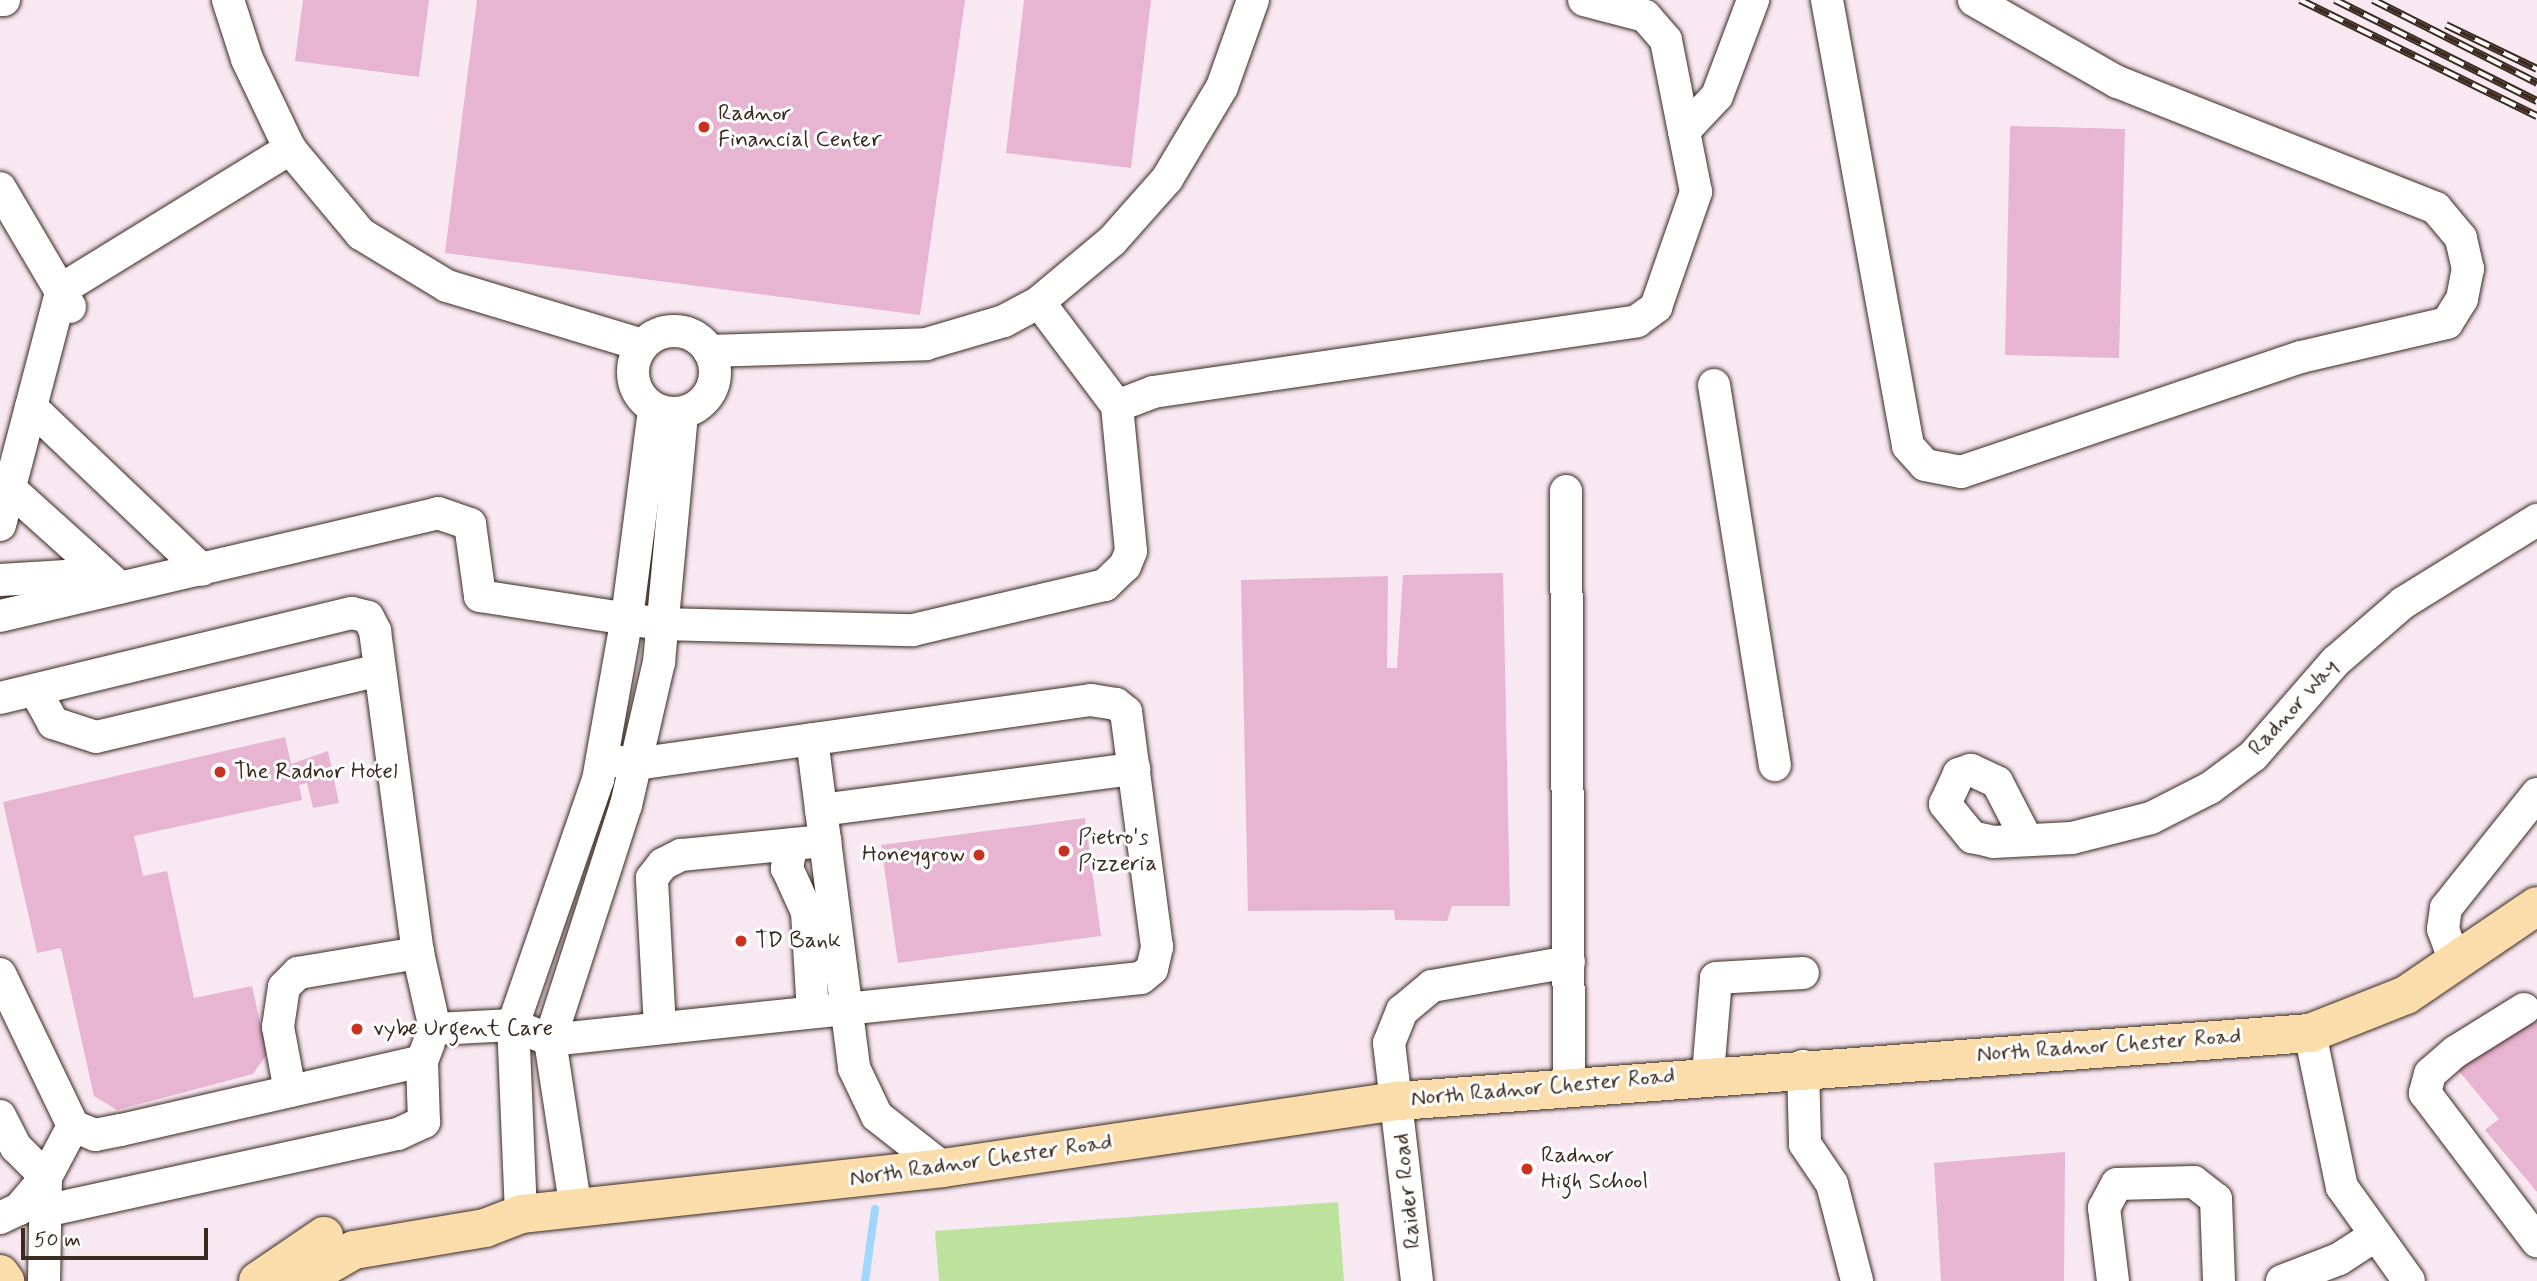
<!DOCTYPE html>
<style>
body{margin:0}
#map{position:relative;width:2537px;height:1281px;overflow:hidden;background:#f8e8f2;font-family:Mynerve,sans-serif}
div>[style]{position:absolute}
.green>*{inset:0;background:#bde29d}
.stream>*{height:8px;margin:-4px;padding:0 4px;transform-origin:4px;border-radius:4px;background:#9fd7ff}
.building>*{inset:0;background:#e7b4d2}
.roads{filter:drop-shadow(0 0 2px #3b2a1e) drop-shadow(0 0 2px #3b2a1e)}
.minor>*{height:32px;margin:-16px;padding:0 16px;transform-origin:16px;border-radius:16px;background:#fff}
.minor>.ring{margin:-16px;padding:0;box-sizing:content-box;background:none;border:32px solid #fff;border-radius:50%}
.major>*{height:38px;margin:-19px;padding:0 19px;transform-origin:19px;border-radius:19px;background:#fbddab}
.highway>*{height:38px;margin:-19px;padding:0 19px;transform-origin:19px;border-radius:19px;background:#fbddab}
.rail>*{height:8px;margin-top:-4px;transform-origin:0;background:repeating-linear-gradient(90deg,#fff 0 16px,#3b2a1e 0 32px);box-sizing:border-box;border-block:2px solid #3b2a1e}
.dots>*{width:19px;height:19px;translate:-50% -50%;box-sizing:border-box;border:4px solid #fff;border-radius:50%}
span{translate:-50% -50%;white-space:nowrap;text-align:center;line-height:1.15;-webkit-text-stroke:6px #fff;paint-order:stroke}
.poi-label{font-size:23px;color:#3b2a1e}
.left{translate:0 -50%;text-align:left}
.right{translate:-100% -50%;text-align:right}
.street-label{font-size:23px;color:#3b2a1e}
.scale{position:absolute;left:21px;top:1228px;width:187px;height:32px;box-sizing:border-box;border:4px solid #3b2a1e;border-top:0;padding-left:9px;font-size:21px;line-height:24px;white-space:nowrap;color:#3b2a1e;-webkit-text-stroke:5px #fff;paint-order:stroke}
</style>
<div id="map">
<div class="green">
<i style="clip-path:polygon(1338px 1202px,1344px 1281px,939px 1281px,935px 1231px)"></i>
</div>
<div class="stream">
<i style="left:865px;top:1281px;width:73px;rotate:-82.1deg"></i>
</div>
<div class="building">
<i style="clip-path:polygon(303px 0,429px 0,419px 77px,295px 61px)"></i>
<i style="clip-path:polygon(477px 0,965px 0,920px 315px,445px 253px)"></i>
<i style="clip-path:polygon(1024px 0,1151px 0,1131px 168px,1006px 153px)"></i>
<i style="clip-path:polygon(2010px 126px,2125px 129px,2119px 358px,2005px 355px)"></i>
<i style="clip-path:polygon(1503px 573px,1510px 906px,1452px 906px,1447px 921px,1395px 920px,1394px 910px,1248px 911px,1241px 580px,1388px 576px,1387px 668px,1397px 668px,1403px 575px)"></i>
<i style="clip-path:polygon(285px 737px,291px 764px,328px 751px,339px 803px,313px 808px,307px 783px,299px 785px,302px 800px,134px 836px,143px 876px,167px 871px,194px 998px,252px 986px,267px 1054px,253px 1074px,117px 1110px,94px 1096px,61px 948px,37px 953px,3px 802px)"></i>
<i style="clip-path:polygon(1085px 818px,1101px 936px,898px 963px,881px 845px)"></i>
<i style="clip-path:polygon(2537px 1004px,2537px 1192px,2485px 1130px,2499px 1119px,2458px 1070px)"></i>
<i style="clip-path:polygon(2065px 1152px,2064px 1281px,1941px 1281px,1934px 1163px)"></i>
</div>
<div class="roads">
<div class="minor">
<i style="left:0;top:0;width:4px"></i>
<i style="left:228px;top:0;width:62px;rotate:72.1deg"></i>
<i style="left:247px;top:59px;width:100px;rotate:64.5deg"></i>
<i style="left:290px;top:149px;width:111px;rotate:50.1deg"></i>
<i style="left:361px;top:234px;width:100px;rotate:31.2deg"></i>
<i style="left:447px;top:286px;width:204px;rotate:16.8deg"></i>
<i style="left:1827px;top:0;width:453px;rotate:79.7deg"></i>
<i style="left:1908px;top:446px;width:25px;rotate:48deg"></i>
<i style="left:1925px;top:465px;width:37px;rotate:11deg"></i>
<i style="left:1961px;top:472px;width:359px;rotate:-18.7deg"></i>
<i style="left:2301px;top:357px;width:150px;rotate:-13.1deg"></i>
<i style="left:2447px;top:323px;width:28px;rotate:-58deg"></i>
<i style="left:2462px;top:299px;width:31px;rotate:-79deg"></i>
<i style="left:2468px;top:269px;width:32px;rotate:-103deg"></i>
<i style="left:2461px;top:238px;width:39px;rotate:-130deg"></i>
<i style="left:2436px;top:208px;width:343px;rotate:-158.4deg"></i>
<i style="left:2117px;top:82px;width:165px;rotate:-150.2deg"></i>
<i style="left:1684px;top:131px;width:48px;rotate:-46.7deg"></i>
<i style="left:1717px;top:96px;width:103px;rotate:-69.4deg"></i>
<i style="left:0;top:188px;width:138px;rotate:59.5deg"></i>
<i style="left:1039px;top:302px;width:130px;rotate:53.1deg"></i>
<i style="left:1117px;top:406px;width:39px;rotate:-21deg"></i>
<i style="left:1153px;top:392px;width:489px;rotate:-8.3deg"></i>
<i style="left:1637px;top:321px;width:24px;rotate:-36deg"></i>
<i style="left:1656px;top:307px;width:122px;rotate:-70.8deg"></i>
<i style="left:1696px;top:192px;width:155px;rotate:-101.2deg"></i>
<i style="left:1666px;top:40px;width:32px;rotate:-131deg"></i>
<i style="left:1645px;top:16px;width:63px;rotate:-165.3deg"></i>
<i class="ring" style="left:633px;top:331px;width:50px;height:50px"></i>
<i style="left:709px;top:351px;width:217px;rotate:-1.8deg"></i>
<i style="left:926px;top:344px;width:81px;rotate:-16.4deg"></i>
<i style="left:1004px;top:321px;width:40px;rotate:-28deg"></i>
<i style="left:1039px;top:302px;width:95px;rotate:-39.9deg"></i>
<i style="left:1112px;top:241px;width:83px;rotate:-48.4deg"></i>
<i style="left:1167px;top:179px;width:107px;rotate:-59.1deg"></i>
<i style="left:1222px;top:87px;width:92px;rotate:-70.4deg"></i>
<i style="left:1714px;top:385px;width:385px;rotate:80.9deg"></i>
<i style="left:31px;top:407px;width:236px;rotate:43.6deg"></i>
<i style="left:9px;top:488px;width:149px;rotate:42deg"></i>
<i style="left:1566px;top:491px;width:595px;rotate:89.71deg"></i>
<i style="left:0;top:525px;width:244px;rotate:-75.3deg"></i>
<i style="left:62px;top:289px;width:268px;rotate:-31.6deg"></i>
<i style="left:0;top:580px;width:66px;rotate:-3.5deg"></i>
<i style="left:66px;top:576px;width:50px;rotate:12.7deg"></i>
<i style="left:0;top:616px;width:450px;rotate:-13.2deg"></i>
<i style="left:438px;top:513px;width:34px;rotate:19deg"></i>
<i style="left:470px;top:524px;width:73px;rotate:82.1deg"></i>
<i style="left:480px;top:596px;width:182px;rotate:8.8deg"></i>
<i style="left:660px;top:624px;width:253px;rotate:1.4deg"></i>
<i style="left:913px;top:630px;width:197px;rotate:-13.2deg"></i>
<i style="left:1105px;top:585px;width:28px;rotate:-44deg"></i>
<i style="left:1125px;top:566px;width:16px;rotate:-68deg"></i>
<i style="left:1131px;top:551px;width:146px;rotate:-95.5deg"></i>
<i style="left:35px;top:690px;width:38px;rotate:61deg"></i>
<i style="left:53px;top:723px;width:45px;rotate:18deg"></i>
<i style="left:96px;top:737px;width:291px;rotate:-13.3deg"></i>
<i style="left:0;top:698px;width:362px;rotate:-13.6deg"></i>
<i style="left:352px;top:613px;width:16px;rotate:14deg"></i>
<i style="left:368px;top:617px;width:16px;rotate:63deg"></i>
<i style="left:375px;top:631px;width:325px;rotate:82.4deg"></i>
<i style="left:418px;top:953px;width:78px;rotate:77.4deg"></i>
<i style="left:435px;top:1029px;width:78px;rotate:-2.9deg"></i>
<i style="left:513px;top:1025px;width:40px;rotate:22deg"></i>
<i style="left:550px;top:1040px;width:594px;rotate:-5.99deg"></i>
<i style="left:1141px;top:978px;width:14px;rotate:-39deg"></i>
<i style="left:1152px;top:969px;width:23px;rotate:-77deg"></i>
<i style="left:1157px;top:947px;width:237px;rotate:-97.5deg"></i>
<i style="left:1126px;top:712px;width:13px;rotate:-141deg"></i>
<i style="left:1116px;top:704px;width:25px;rotate:-171deg"></i>
<i style="left:1091px;top:700px;width:459px;rotate:172deg"></i>
<i style="left:636px;top:764px;width:34px;rotate:-172deg"></i>
<i style="left:812px;top:739px;width:332px;rotate:82.7deg"></i>
<i style="left:854px;top:1068px;width:53px;rotate:64.4deg"></i>
<i style="left:877px;top:1116px;width:84px;rotate:38.2deg"></i>
<i style="left:821px;top:810px;width:316px;rotate:-7.5deg"></i>
<i style="left:2027px;top:840px;width:65px;rotate:-117.3deg"></i>
<i style="left:1997px;top:782px;width:29px;rotate:-155deg"></i>
<i style="left:1971px;top:770px;width:13px;rotate:162deg"></i>
<i style="left:1959px;top:774px;width:33px;rotate:115deg"></i>
<i style="left:1945px;top:804px;width:43px;rotate:50.7deg"></i>
<i style="left:1972px;top:837px;width:22px;rotate:13deg"></i>
<i style="left:1993px;top:842px;width:79px;rotate:-2.9deg"></i>
<i style="left:2072px;top:838px;width:81px;rotate:-14.2deg"></i>
<i style="left:2151px;top:818px;width:66px;rotate:-27deg"></i>
<i style="left:2210px;top:788px;width:54px;rotate:-36.7deg"></i>
<i style="left:2253px;top:756px;width:126px;rotate:-48.9deg"></i>
<i style="left:2336px;top:661px;width:89px;rotate:-40.9deg"></i>
<i style="left:2403px;top:603px;width:158px;rotate:-31.8deg"></i>
<i style="left:792px;top:844px;width:25px;rotate:102deg"></i>
<i style="left:787px;top:868px;width:48px;rotate:65.6deg"></i>
<i style="left:807px;top:912px;width:100px;rotate:86.6deg"></i>
<i style="left:2455px;top:962px;width:35px;rotate:-110deg"></i>
<i style="left:2443px;top:929px;width:21px;rotate:-82deg"></i>
<i style="left:2446px;top:908px;width:146px;rotate:-51.4deg"></i>
<i style="left:0;top:974px;width:169px;rotate:64.3deg"></i>
<i style="left:73px;top:1126px;width:58px;rotate:117.9deg"></i>
<i style="left:46px;top:1177px;width:42px;rotate:130.2deg"></i>
<i style="left:19px;top:1209px;width:21px;rotate:155deg"></i>
<i style="left:2524px;top:1009px;width:81px;rotate:148.1deg"></i>
<i style="left:2455px;top:1052px;width:33px;rotate:139deg"></i>
<i style="left:2430px;top:1074px;width:20px;rotate:105deg"></i>
<i style="left:2425px;top:1093px;width:186px;rotate:52.9deg"></i>
<i style="left:660px;top:1028px;width:150px;rotate:-93.1deg"></i>
<i style="left:652px;top:878px;width:18px;rotate:-52deg"></i>
<i style="left:663px;top:864px;width:20px;rotate:-27deg"></i>
<i style="left:681px;top:855px;width:145px;rotate:-5.6deg"></i>
<i style="left:2310px;top:1033px;width:157px;rotate:78.3deg"></i>
<i style="left:2342px;top:1187px;width:115px;rotate:54.5deg"></i>
<i style="left:1803px;top:1066px;width:78px;rotate:88.5deg"></i>
<i style="left:1805px;top:1144px;width:48px;rotate:56deg"></i>
<i style="left:1832px;top:1184px;width:100px;rotate:75.5deg"></i>
<i style="left:1708px;top:1074px;width:96px;rotate:-85.2deg"></i>
<i style="left:1716px;top:978px;width:87px;rotate:-3.3deg"></i>
<i style="left:290px;top:1091px;width:65px;rotate:-100.6deg"></i>
<i style="left:278px;top:1027px;width:40px;rotate:-81.5deg"></i>
<i style="left:284px;top:987px;width:20px;rotate:-45deg"></i>
<i style="left:298px;top:973px;width:122px;rotate:-9.5deg"></i>
<i style="left:0;top:1116px;width:35px;rotate:63deg"></i>
<i style="left:16px;top:1147px;width:42px;rotate:45deg"></i>
<i style="left:46px;top:1177px;width:104px;rotate:91.1deg"></i>
<i style="left:73px;top:1126px;width:24px;rotate:22deg"></i>
<i style="left:95px;top:1135px;width:26px;rotate:-11deg"></i>
<i style="left:121px;top:1130px;width:309px;rotate:-12.9deg"></i>
<i style="left:422px;top:1061px;width:19px;rotate:-69deg"></i>
<i style="left:49px;top:1210px;width:357px;rotate:-12.3deg"></i>
<i style="left:398px;top:1134px;width:29px;rotate:-25deg"></i>
<i style="left:424px;top:1122px;width:61px;rotate:-91.9deg"></i>
<i style="left:576px;top:1210px;width:172px;rotate:-98.7deg"></i>
<i style="left:550px;top:1040px;width:247px;rotate:-72.1deg"></i>
<i style="left:626px;top:805px;width:147px;rotate:-77deg"></i>
<i style="left:659px;top:662px;width:249px;rotate:-84.7deg"></i>
<i style="left:521px;top:1214px;width:189px;rotate:-92.4deg"></i>
<i style="left:513px;top:1025px;width:259px;rotate:-70.9deg"></i>
<i style="left:598px;top:780px;width:165px;rotate:-79.9deg"></i>
<i style="left:627px;top:618px;width:211px;rotate:-82.6deg"></i>
<i style="left:1417px;top:1281px;width:240px;rotate:-96.7deg"></i>
<i style="left:1389px;top:1043px;width:35px;rotate:-68deg"></i>
<i style="left:1402px;top:1011px;width:39px;rotate:-40deg"></i>
<i style="left:1432px;top:986px;width:139px;rotate:-9.9deg"></i>
<i style="left:2113px;top:1281px;width:74px;rotate:-97deg"></i>
<i style="left:2104px;top:1208px;width:27px;rotate:-62deg"></i>
<i style="left:2117px;top:1184px;width:77px;rotate:-1.5deg"></i>
<i style="left:2194px;top:1182px;width:28px;rotate:38deg"></i>
<i style="left:2216px;top:1199px;width:82px;rotate:87.9deg"></i>
<i style="left:2282px;top:1281px;width:61px;rotate:-21.1deg"></i>
<i style="left:2339px;top:1259px;width:40px;rotate:-32.9deg"></i>
</div>
<div class="major">
<i style="left:258px;top:1281px;width:80px;rotate:-34.3deg"></i>
<i style="left:300px;top:1281px;width:62px;rotate:-29.9deg"></i>
<i style="left:354px;top:1250px;width:133px;rotate:-9.5deg"></i>
<i style="left:485px;top:1228px;width:39px;rotate:-21deg"></i>
<i style="left:521px;top:1214px;width:424px;rotate:-6.2deg"></i>
<i style="left:943px;top:1168px;width:461px;rotate:-8.4deg"></i>
<i style="left:1399px;top:1101px;width:914px;rotate:-4.27deg"></i>
<i style="left:2310px;top:1033px;width:103px;rotate:-21.6deg"></i>
<i style="left:2406px;top:995px;width:158px;rotate:-34.2deg"></i>
</div>
<div class="highway">
<i style="left:0;top:1274px;width:9px;rotate:54deg"></i>
</div>
</div>
<div class="rail">
<i style="left:2300px;top:0;width:264px;rotate:26.1deg"></i>
<i style="left:2335px;top:0;width:226px;rotate:26.6deg"></i>
<i style="left:2373px;top:0;width:184px;rotate:26.8deg"></i>
<i style="left:2446px;top:25px;width:101px;rotate:25.8deg"></i>
</div>
<div class="dots">
<i style="left:704px;top:127px;background:#c8321e"></i>
<i style="left:220px;top:772px;background:#c8321e"></i>
<i style="left:1064px;top:851px;background:#c8321e"></i>
<i style="left:979px;top:855px;background:#c8321e"></i>
<i style="left:741px;top:941px;background:#c8321e"></i>
<i style="left:357px;top:1029px;background:#c8321e"></i>
<i style="left:1527px;top:1169px;background:#c8321e"></i>
</div>
<div class="poi-label">
<span class="left" style="left:718px;top:127px">Radnor<br>Financial Center</span>
<span class="left" style="left:234px;top:772px">The Radnor Hotel</span>
<span class="left" style="left:1078px;top:851px">Pietro's<br>Pizzeria</span>
<span class="right" style="left:965px;top:855px">Honeygrow</span>
<span class="left" style="left:755px;top:941px">TD Bank</span>
<span class="left" style="left:373px;top:1029px">vybe Urgent Care</span>
<span class="left" style="left:1541px;top:1169px">Radnor<br>High School</span>
</div>
<div class="street-label">
<span style="left:2294px;top:708px;rotate:-48deg">Radnor Way</span>
<span style="left:2109px;top:1046px;rotate:-4deg">North Radnor Chester Road</span>
<span style="left:1543px;top:1088px;rotate:-5deg">North Radnor Chester Road</span>
<span style="left:981px;top:1161px;rotate:-8deg">North Radnor Chester Road</span>
<span style="left:1408px;top:1191px;rotate:-96deg">Raider Road</span>
</div>
<div class="scale">50 m</div>
</div>
